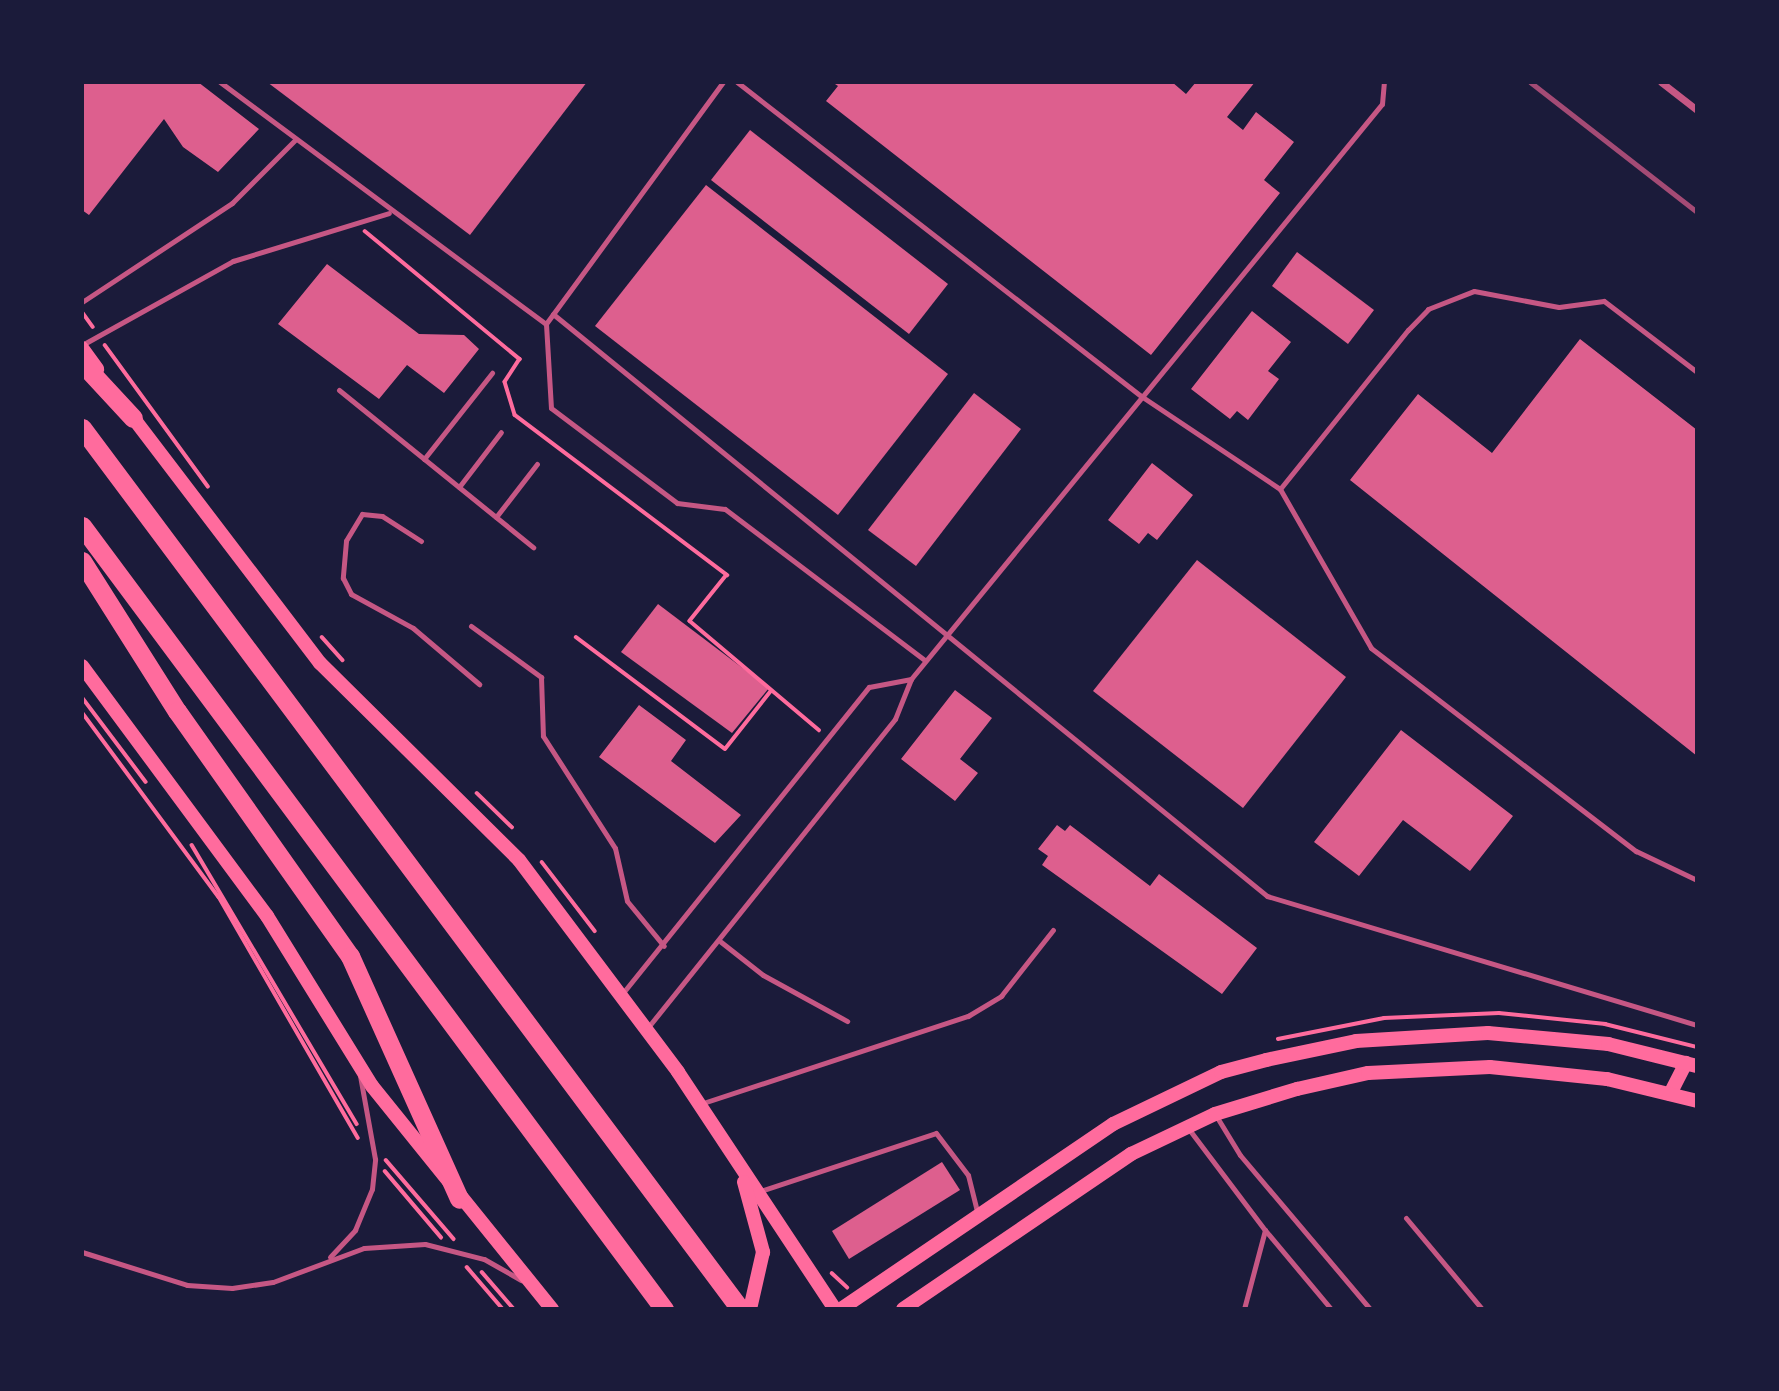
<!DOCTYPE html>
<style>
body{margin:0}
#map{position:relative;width:1779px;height:1391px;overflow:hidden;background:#1b1b3a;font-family:"Nunito Sans",sans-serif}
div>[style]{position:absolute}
.building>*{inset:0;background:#dd5f8e}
.path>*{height:3.5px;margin:-1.75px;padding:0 1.75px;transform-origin:1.75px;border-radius:1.75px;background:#ff6b9d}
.service>*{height:5px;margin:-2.5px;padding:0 2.5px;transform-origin:2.5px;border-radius:2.5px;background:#c65784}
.minor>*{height:7px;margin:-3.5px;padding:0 3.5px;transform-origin:3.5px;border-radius:3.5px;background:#c65784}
.secondary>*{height:14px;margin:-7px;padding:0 7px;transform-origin:7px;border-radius:7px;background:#ff6b9d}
.motorway>*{height:19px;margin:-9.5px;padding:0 9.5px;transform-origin:9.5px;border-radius:9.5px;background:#ff6b9d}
.rail>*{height:5px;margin:-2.5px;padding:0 2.5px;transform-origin:2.5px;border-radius:2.5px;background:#a44b75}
span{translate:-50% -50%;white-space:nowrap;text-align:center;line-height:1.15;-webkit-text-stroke:6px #1b1b3a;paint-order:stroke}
.frame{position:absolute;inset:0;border:84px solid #1b1b3a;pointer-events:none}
</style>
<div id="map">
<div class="building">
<i style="clip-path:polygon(82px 82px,198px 82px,259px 129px,218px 172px,183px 147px,164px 119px,89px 215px,82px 210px)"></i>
<i style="clip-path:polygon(267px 82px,587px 82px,470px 235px)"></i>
<i style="clip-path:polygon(832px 82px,1172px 82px,1186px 94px,1196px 82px,1255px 82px,1227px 117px,1243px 130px,1256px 112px,1294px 142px,1264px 180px,1280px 193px,1151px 355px,826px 101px,838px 86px)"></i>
<i style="clip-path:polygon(750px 130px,948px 284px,909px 334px,711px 180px)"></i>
<i style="clip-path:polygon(706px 185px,948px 374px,838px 515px,595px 326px)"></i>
<i style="clip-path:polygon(1297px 252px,1374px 310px,1348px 344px,1272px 286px)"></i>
<i style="clip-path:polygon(327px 264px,419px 334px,464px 335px,479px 349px,444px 393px,407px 365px,379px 399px,278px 324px)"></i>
<i style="clip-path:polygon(1252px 311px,1291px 342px,1268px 371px,1279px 379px,1248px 420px,1237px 411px,1230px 419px,1191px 389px)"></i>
<i style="clip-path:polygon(1580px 339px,1697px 430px,1697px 756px,1350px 480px,1418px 394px,1492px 453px)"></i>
<i style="clip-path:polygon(974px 393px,1021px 429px,916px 566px,868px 530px)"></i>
<i style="clip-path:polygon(1152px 463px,1193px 495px,1157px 540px,1148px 533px,1139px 544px,1108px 520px)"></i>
<i style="clip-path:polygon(1197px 560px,1346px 677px,1243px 808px,1093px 691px)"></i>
<i style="clip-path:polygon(658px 604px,769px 688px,732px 733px,621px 652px)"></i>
<i style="clip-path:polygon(955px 690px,992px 718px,960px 759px,978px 773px,955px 801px,901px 759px)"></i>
<i style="clip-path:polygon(639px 705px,686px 740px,671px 761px,741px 815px,715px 843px,599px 757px)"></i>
<i style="clip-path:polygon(1401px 730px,1513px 816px,1470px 871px,1403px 820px,1359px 876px,1314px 842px)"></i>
<i style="clip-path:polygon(1057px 825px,1065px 831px,1070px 825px,1150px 886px,1159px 874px,1257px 948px,1222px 994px,1042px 865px,1048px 856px,1038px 849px)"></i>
<i style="clip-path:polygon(942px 1162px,960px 1190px,849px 1259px,832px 1231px)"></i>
</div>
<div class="path">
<i style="left:365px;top:231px;width:201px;rotate:39.6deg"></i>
<i style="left:520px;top:359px;width:27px;rotate:123deg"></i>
<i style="left:505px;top:382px;width:34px;rotate:73deg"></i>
<i style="left:515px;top:415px;width:266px;rotate:37deg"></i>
<i style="left:727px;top:575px;width:59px;rotate:128.8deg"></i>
<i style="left:690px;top:621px;width:169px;rotate:40.2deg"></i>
<i style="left:83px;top:313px;width:17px;rotate:54deg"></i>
<i style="left:105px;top:345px;width:175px;rotate:53.9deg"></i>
<i style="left:322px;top:637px;width:31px;rotate:48deg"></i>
<i style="left:576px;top:637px;width:186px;rotate:36.9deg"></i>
<i style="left:725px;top:749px;width:73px;rotate:-51.7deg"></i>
<i style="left:82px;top:697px;width:106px;rotate:53deg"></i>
<i style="left:82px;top:712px;width:230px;rotate:53.5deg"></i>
<i style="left:219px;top:897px;width:278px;rotate:60deg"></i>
<i style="left:477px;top:793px;width:49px;rotate:44.2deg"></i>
<i style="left:192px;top:845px;width:324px;rotate:59.4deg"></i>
<i style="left:542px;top:862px;width:87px;rotate:52.5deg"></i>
<i style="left:1278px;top:1039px;width:108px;rotate:-11.2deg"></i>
<i style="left:1384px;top:1018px;width:115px;rotate:-2.5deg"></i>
<i style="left:1499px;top:1013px;width:107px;rotate:5.9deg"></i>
<i style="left:1605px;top:1024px;width:95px;rotate:14deg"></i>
<i style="left:386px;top:1160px;width:104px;rotate:49.3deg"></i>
<i style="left:385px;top:1171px;width:87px;rotate:49.7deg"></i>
<i style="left:467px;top:1267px;width:55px;rotate:49.4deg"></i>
<i style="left:482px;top:1272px;width:49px;rotate:49.1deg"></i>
<i style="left:832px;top:1273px;width:21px;rotate:43deg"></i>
</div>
<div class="service">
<i style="left:220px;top:82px;width:406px;rotate:36.6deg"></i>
<i style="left:723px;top:82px;width:300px;rotate:126.2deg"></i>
<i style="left:546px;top:324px;width:84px;rotate:86.6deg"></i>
<i style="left:551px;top:408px;width:158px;rotate:37deg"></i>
<i style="left:677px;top:503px;width:48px;rotate:7.1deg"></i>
<i style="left:725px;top:509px;width:251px;rotate:37.1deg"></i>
<i style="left:737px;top:82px;width:512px;rotate:37.86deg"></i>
<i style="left:1141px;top:396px;width:167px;rotate:33.8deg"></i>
<i style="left:1280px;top:489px;width:183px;rotate:60.2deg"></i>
<i style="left:1371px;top:648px;width:334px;rotate:37.5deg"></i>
<i style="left:1636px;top:851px;width:68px;rotate:25.4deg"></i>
<i style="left:82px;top:302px;width:180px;rotate:-33.4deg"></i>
<i style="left:232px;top:203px;width:89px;rotate:-45deg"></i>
<i style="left:553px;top:314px;width:921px;rotate:39.18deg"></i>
<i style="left:1267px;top:896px;width:449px;rotate:16.7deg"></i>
<i style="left:82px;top:345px;width:173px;rotate:-29.1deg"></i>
<i style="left:233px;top:261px;width:163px;rotate:-17.1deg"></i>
<i style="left:339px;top:390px;width:250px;rotate:39deg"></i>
<i style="left:424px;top:459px;width:110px;rotate:-51.7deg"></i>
<i style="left:459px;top:487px;width:69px;rotate:-52.6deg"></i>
<i style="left:1280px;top:489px;width:204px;rotate:-51.2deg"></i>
<i style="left:1408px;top:330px;width:29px;rotate:-46deg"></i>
<i style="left:1428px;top:309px;width:49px;rotate:-21.4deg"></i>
<i style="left:1474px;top:291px;width:86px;rotate:10.7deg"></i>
<i style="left:1559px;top:307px;width:45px;rotate:-7.6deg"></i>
<i style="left:1604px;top:301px;width:117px;rotate:37.4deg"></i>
<i style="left:496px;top:517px;width:67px;rotate:-52.3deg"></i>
<i style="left:421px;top:541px;width:46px;rotate:-147.3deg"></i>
<i style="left:382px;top:516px;width:20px;rotate:-174deg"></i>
<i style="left:362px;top:514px;width:31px;rotate:121deg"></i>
<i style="left:346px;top:541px;width:37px;rotate:95deg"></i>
<i style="left:343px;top:578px;width:18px;rotate:63deg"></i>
<i style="left:351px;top:594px;width:71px;rotate:28.7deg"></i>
<i style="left:413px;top:628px;width:87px;rotate:40.3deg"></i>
<i style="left:471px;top:626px;width:87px;rotate:36.1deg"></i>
<i style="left:541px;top:677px;width:59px;rotate:88.1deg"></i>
<i style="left:543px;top:736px;width:133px;rotate:57.3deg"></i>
<i style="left:615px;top:848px;width:54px;rotate:77.2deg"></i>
<i style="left:627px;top:901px;width:58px;rotate:50.6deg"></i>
<i style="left:911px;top:679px;width:743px;rotate:-50.68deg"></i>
<i style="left:1382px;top:104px;width:22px;rotate:-85deg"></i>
<i style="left:721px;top:942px;width:53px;rotate:38.2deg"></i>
<i style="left:763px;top:975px;width:96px;rotate:28.7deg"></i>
<i style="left:622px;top:994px;width:394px;rotate:-51.2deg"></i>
<i style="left:869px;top:687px;width:43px;rotate:-10.8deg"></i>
<i style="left:911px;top:679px;width:43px;rotate:111.8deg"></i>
<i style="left:895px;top:719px;width:395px;rotate:128.7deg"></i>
<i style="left:700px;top:1104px;width:282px;rotate:-18.2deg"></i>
<i style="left:968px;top:1016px;width:39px;rotate:-31deg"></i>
<i style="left:1001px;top:996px;width:84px;rotate:-51.8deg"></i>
<i style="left:1215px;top:1114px;width:48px;rotate:58.6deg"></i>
<i style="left:1240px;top:1155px;width:202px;rotate:49.8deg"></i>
<i style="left:1188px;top:1128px;width:128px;rotate:53deg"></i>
<i style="left:1265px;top:1230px;width:82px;rotate:104.9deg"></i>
<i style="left:760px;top:1191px;width:185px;rotate:-18.2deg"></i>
<i style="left:936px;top:1133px;width:53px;rotate:52.7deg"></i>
<i style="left:968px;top:1175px;width:41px;rotate:76deg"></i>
<i style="left:1406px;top:1218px;width:119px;rotate:50.1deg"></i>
<i style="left:1265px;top:1230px;width:103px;rotate:50.1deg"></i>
<i style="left:82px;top:1252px;width:110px;rotate:17.4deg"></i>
<i style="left:187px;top:1285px;width:45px;rotate:3.8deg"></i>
<i style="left:232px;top:1288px;width:41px;rotate:-8.3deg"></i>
<i style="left:273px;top:1282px;width:97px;rotate:-20.5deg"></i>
<i style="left:364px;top:1248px;width:61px;rotate:-3.8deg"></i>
<i style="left:425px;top:1244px;width:61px;rotate:14.3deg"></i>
<i style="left:484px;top:1259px;width:43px;rotate:29.6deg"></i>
<i style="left:330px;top:1257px;width:37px;rotate:-47deg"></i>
<i style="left:355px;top:1230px;width:44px;rotate:-67.5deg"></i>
<i style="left:372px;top:1189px;width:30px;rotate:-84deg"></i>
<i style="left:375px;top:1159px;width:84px;rotate:-100.2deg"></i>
</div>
<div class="minor">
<i style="left:1661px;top:82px;width:46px;rotate:37.9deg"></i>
</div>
<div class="secondary">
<i style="left:82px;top:348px;width:26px;rotate:54deg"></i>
<i style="left:128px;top:411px;width:317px;rotate:52.7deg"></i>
<i style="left:320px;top:663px;width:280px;rotate:44.7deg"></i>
<i style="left:519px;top:860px;width:265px;rotate:53.1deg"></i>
<i style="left:678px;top:1072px;width:284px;rotate:56.5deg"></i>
<i style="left:82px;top:666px;width:311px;rotate:53.5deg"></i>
<i style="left:267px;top:916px;width:200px;rotate:58.3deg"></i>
<i style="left:372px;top:1086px;width:287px;rotate:51.1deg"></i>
<i style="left:1670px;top:1094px;width:35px;rotate:-63deg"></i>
<i style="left:744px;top:1182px;width:73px;rotate:74.8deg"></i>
<i style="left:763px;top:1252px;width:58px;rotate:102.8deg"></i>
<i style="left:841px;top:1309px;width:329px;rotate:-34.2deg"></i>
<i style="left:1113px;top:1124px;width:120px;rotate:-25.7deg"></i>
<i style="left:1221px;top:1072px;width:47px;rotate:-14.9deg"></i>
<i style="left:1266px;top:1060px;width:92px;rotate:-11.9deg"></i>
<i style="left:1356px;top:1041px;width:132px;rotate:-3.5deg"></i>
<i style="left:1488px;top:1033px;width:121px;rotate:5.2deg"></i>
<i style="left:1608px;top:1044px;width:92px;rotate:13.9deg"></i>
<i style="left:903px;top:1309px;width:276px;rotate:-34.2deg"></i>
<i style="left:1131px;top:1154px;width:93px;rotate:-25.5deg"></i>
<i style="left:1215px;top:1114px;width:86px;rotate:-17deg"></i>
<i style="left:1297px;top:1089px;width:73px;rotate:-12.7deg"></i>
<i style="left:1368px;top:1073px;width:122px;rotate:-2.8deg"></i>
<i style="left:1490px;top:1067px;width:118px;rotate:5.9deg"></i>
<i style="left:1607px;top:1079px;width:93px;rotate:13.7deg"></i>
</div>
<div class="motorway">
<i style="left:82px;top:363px;width:75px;rotate:47.2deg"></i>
<i style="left:82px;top:428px;width:1100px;rotate:53.24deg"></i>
<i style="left:82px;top:526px;width:976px;rotate:53.38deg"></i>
<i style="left:82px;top:561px;width:178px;rotate:57.7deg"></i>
<i style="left:177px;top:711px;width:300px;rotate:54.8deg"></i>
<i style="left:350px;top:956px;width:266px;rotate:65.8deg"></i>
</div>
<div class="rail">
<i style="left:1530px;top:82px;width:212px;rotate:37.9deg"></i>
</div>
<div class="frame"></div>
</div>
